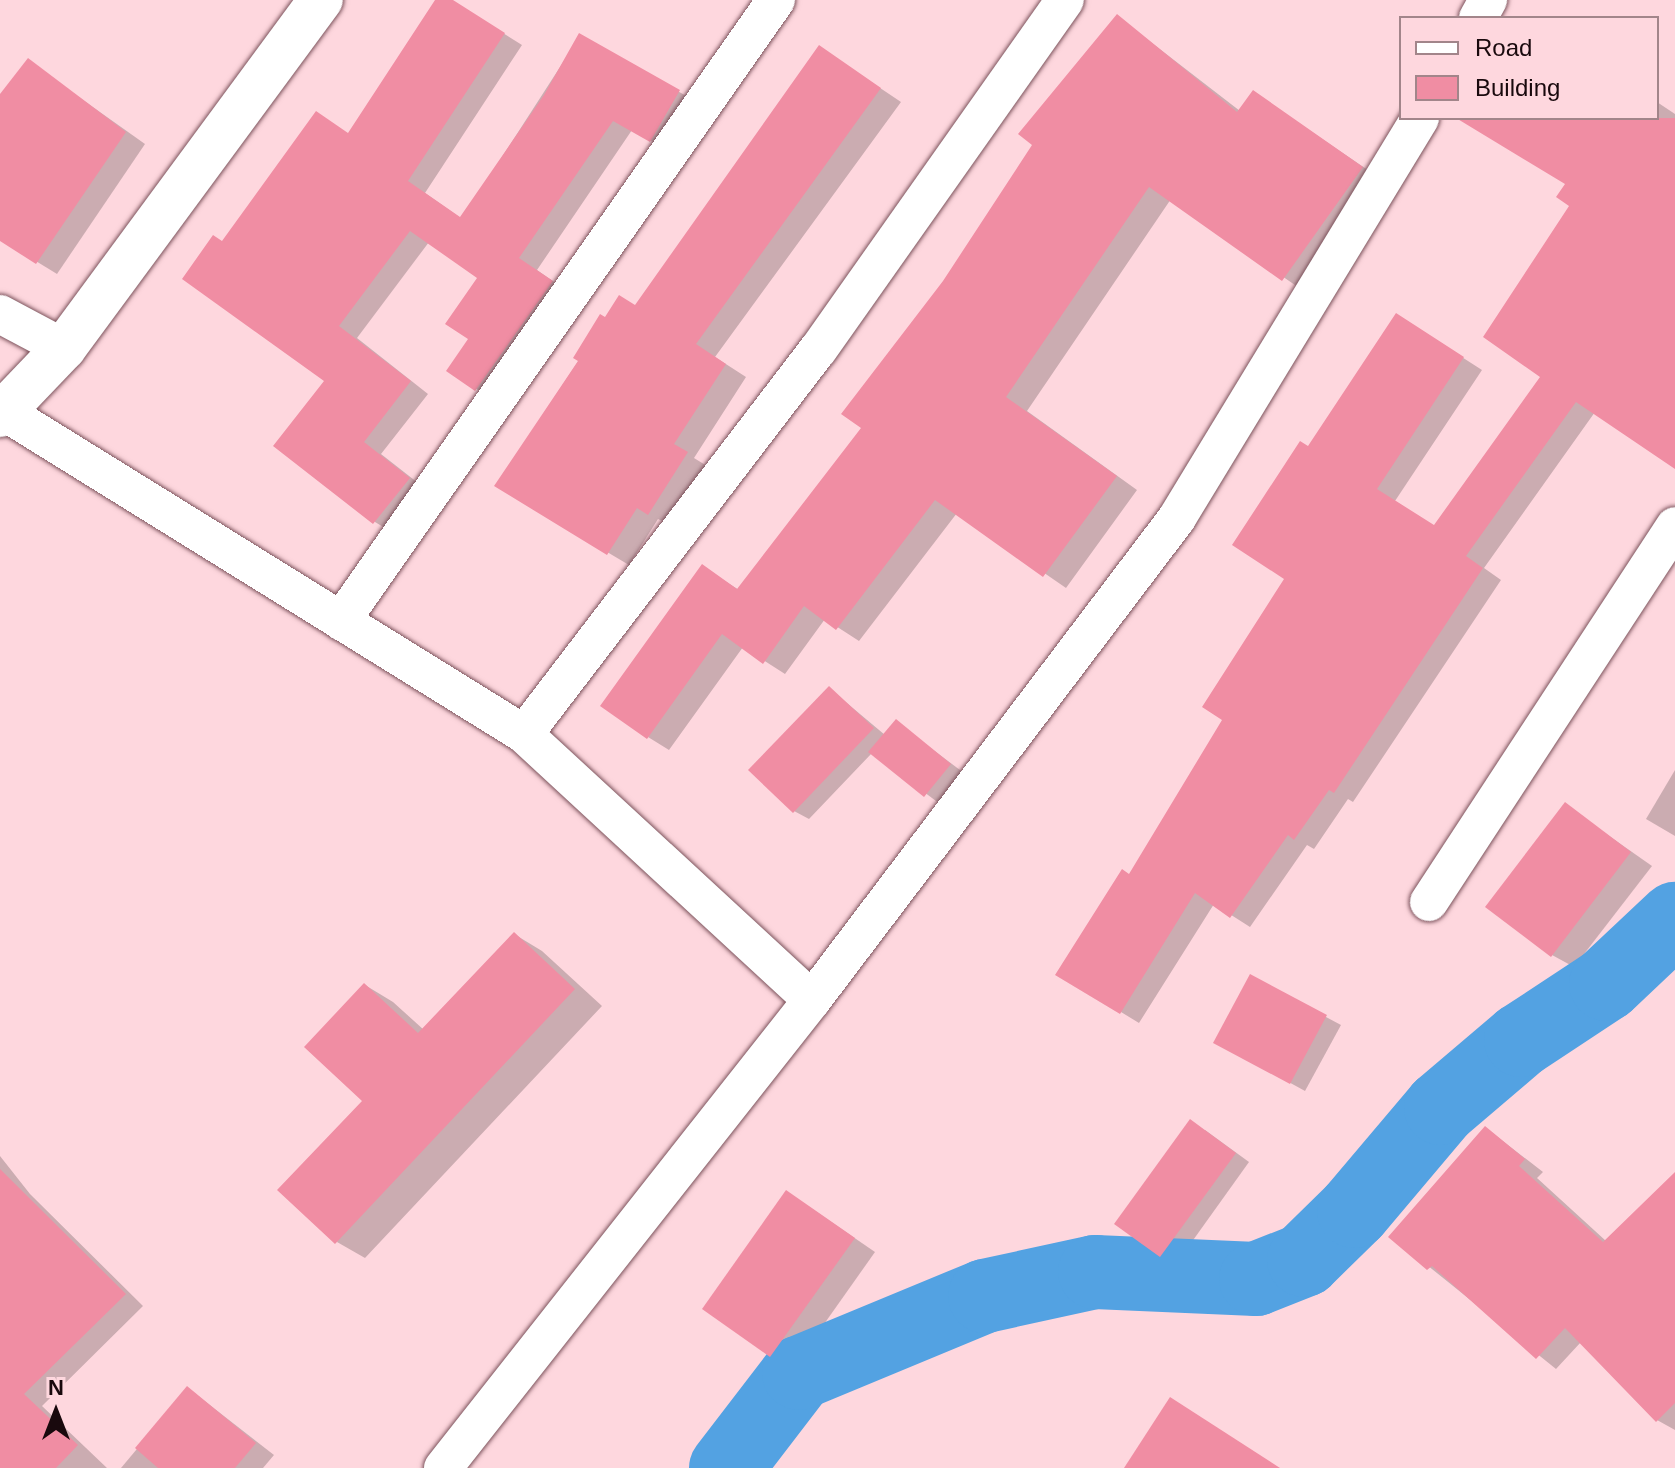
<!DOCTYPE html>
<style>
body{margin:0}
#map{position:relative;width:1675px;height:1468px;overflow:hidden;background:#fed7de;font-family:Helvetica,sans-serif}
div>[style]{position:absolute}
.shadow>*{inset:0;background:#0003}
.river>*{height:74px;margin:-37px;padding:0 37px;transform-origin:37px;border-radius:37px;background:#53a2e2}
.building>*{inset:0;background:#f08da3}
.roads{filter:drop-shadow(0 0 2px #7c535c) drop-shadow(0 0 2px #7c535c)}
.street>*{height:38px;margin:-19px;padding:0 19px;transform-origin:19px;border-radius:19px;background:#fff}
.secondary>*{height:44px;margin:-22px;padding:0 22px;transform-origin:22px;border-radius:22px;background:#fff}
span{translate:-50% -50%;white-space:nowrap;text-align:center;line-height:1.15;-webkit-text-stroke:6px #fed7de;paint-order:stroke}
.legend{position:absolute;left:1399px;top:16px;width:260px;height:104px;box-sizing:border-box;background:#fed7de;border:2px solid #a2858a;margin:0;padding:10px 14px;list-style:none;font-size:24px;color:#19090d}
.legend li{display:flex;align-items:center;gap:16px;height:40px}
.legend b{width:40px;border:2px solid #a2858a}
.north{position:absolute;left:16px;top:1372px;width:80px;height:80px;-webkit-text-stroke:6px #fed7de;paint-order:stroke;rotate:0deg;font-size:22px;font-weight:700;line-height:32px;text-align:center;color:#19090d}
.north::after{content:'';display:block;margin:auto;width:28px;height:36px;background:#19090d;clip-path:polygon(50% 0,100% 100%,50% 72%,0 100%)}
</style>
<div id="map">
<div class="shadow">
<i style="clip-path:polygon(437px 0,451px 0,522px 45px,425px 193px,462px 219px,580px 36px,697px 102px,669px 151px,632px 130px,537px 270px,570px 293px,495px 401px,449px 371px,471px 339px,480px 277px,429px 242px,357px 338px,428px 394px,381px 454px,427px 490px,393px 533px,375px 522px,327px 380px,224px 243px,349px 134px)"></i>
<i style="clip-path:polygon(1117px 16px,1240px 111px,1253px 92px,1384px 181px,1305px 292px,1171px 199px,1027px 411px,1137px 490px,1066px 588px,957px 513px,859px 641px,825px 619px,785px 674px,743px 647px,669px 750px,648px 737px,703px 567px,739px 590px,864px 428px,944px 282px)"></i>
<i style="clip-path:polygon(819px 47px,901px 102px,715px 357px,746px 377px,694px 458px,707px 466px,670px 525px,658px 519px,629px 565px,496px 486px,606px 319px,636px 306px)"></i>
<i style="clip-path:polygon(28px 61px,145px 144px,57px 274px,0 239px,0 104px)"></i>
<i style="clip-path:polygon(1657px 102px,1675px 114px,1675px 466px,1595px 412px,1484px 568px,1501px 580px,1353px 802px,1348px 799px,1314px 849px,1307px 845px,1250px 927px,1214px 904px,1139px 1023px,1121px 1012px,1130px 876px,1225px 719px,1287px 578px,1309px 448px,1415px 327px,1482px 370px,1395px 501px,1435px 527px,1543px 376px,1572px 206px,1568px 183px,1502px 118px,1657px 118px)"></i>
<i style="clip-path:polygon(829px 688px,885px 735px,896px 722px,964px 773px,940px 804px,872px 753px,809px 819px,794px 811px)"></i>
<i style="clip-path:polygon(1675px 770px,1675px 836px,1646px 819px)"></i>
<i style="clip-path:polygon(1565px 805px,1652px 866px,1574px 967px,1552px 955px)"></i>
<i style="clip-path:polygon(514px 934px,542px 951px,602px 1006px,365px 1258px,337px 1242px,365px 1101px,365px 985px,393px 1002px,424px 1030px)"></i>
<i style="clip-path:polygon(1251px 977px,1341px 1025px,1305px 1091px,1230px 1050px)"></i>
<i style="clip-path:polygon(1486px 1128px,1543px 1172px,1537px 1178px,1606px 1241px,1675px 1174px,1675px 1430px,1657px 1420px,1581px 1342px,1556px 1369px,1391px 1236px)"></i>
<i style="clip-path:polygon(1205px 1130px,1249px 1162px,1176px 1264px,1117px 1224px)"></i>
<i style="clip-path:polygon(0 1156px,30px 1194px,143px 1306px,42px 1406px,107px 1468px,0 1468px)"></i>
<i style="clip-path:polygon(808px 1206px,875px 1252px,793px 1368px,771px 1355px)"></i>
<i style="clip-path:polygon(188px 1388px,274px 1455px,263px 1468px,121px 1468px)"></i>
</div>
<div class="river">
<i style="left:726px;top:1468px;width:120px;rotate:-52.5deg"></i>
<i style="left:799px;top:1373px;width:201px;rotate:-22.5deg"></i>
<i style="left:985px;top:1296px;width:113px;rotate:-12.3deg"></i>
<i style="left:1095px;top:1272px;width:161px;rotate:2.5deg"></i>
<i style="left:1256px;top:1279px;width:52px;rotate:-21.6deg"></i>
<i style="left:1304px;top:1260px;width:70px;rotate:-44.4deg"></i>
<i style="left:1354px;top:1211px;width:135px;rotate:-49.8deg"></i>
<i style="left:1441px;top:1108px;width:105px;rotate:-40.4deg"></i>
<i style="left:1521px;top:1040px;width:102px;rotate:-33.4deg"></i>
<i style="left:1606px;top:984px;width:95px;rotate:-43.3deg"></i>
</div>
<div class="building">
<i style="clip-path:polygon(435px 0,453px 0,505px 33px,408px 181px,460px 217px,544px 95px,579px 33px,680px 90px,650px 142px,613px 121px,519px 258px,553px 281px,475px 391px,446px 371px,468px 339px,445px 324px,477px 278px,410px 231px,339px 326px,411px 381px,364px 442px,410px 478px,373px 524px,273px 446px,324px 381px,182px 279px,213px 235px,222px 241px,316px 111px,348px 133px)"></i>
<i style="clip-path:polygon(1117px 14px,1237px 112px,1253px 90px,1363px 167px,1282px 281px,1149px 187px,1006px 397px,1117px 476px,1043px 577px,935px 500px,836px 630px,804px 606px,763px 664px,722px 634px,647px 739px,600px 706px,702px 564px,737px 589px,861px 428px,841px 414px,943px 281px,1032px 145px,1018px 134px)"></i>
<i style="clip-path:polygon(819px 45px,881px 88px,696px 344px,726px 364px,674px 444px,688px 452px,648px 515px,637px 508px,607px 555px,494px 486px,578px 361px,573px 358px,600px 314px,605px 317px,619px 295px,635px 305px)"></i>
<i style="clip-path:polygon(28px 58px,126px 132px,36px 264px,0 241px,0 94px)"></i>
<i style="clip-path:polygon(1456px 118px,1675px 118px,1675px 469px,1576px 402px,1466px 556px,1483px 568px,1334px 793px,1329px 790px,1294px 840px,1288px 835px,1230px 918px,1195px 893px,1120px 1014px,1055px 975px,1122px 869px,1129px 874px,1222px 720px,1202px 707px,1284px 579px,1232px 545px,1300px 441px,1308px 446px,1396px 313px,1464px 357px,1377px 489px,1434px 525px,1540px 377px,1483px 337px,1569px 206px,1556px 197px,1565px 184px)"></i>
<i style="clip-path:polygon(829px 686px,874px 728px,793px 813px,748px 770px)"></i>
<i style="clip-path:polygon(896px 719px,951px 764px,924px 797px,868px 752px)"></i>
<i style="clip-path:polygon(1565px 802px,1631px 852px,1551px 957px,1485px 907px)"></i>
<i style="clip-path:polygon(514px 932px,575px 989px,335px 1244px,277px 1190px,362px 1101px,304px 1047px,364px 983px,418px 1033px)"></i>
<i style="clip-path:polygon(1250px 974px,1327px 1015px,1290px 1084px,1213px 1043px)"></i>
<i style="clip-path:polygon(1190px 1119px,1236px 1153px,1160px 1257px,1114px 1224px)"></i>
<i style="clip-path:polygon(1485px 1126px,1525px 1159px,1519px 1166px,1603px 1242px,1675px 1172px,1675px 1403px,1656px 1422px,1565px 1328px,1536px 1359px,1432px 1266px,1427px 1270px,1388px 1237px)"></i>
<i style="clip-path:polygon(0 1169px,126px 1294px,24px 1394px,78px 1445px,56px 1468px,0 1468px)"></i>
<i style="clip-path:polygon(786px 1190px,855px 1238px,770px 1357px,702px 1309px)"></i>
<i style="clip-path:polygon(187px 1386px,256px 1443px,235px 1468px,158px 1468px,135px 1448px)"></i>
<i style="clip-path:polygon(1170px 1397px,1280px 1468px,1124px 1468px)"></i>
</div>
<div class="roads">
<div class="street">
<i style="left:1478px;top:18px;width:21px;rotate:-61deg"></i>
<i style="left:0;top:314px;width:72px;rotate:28deg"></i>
<i style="left:3px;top:411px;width:613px;rotate:31.8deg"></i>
<i style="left:524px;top:734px;width:484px;rotate:-52.6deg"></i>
<i style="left:818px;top:350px;width:428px;rotate:-54.8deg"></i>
<i style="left:341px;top:621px;width:758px;rotate:-54.99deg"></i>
<i style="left:1429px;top:902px;width:449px;rotate:-56.8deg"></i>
<i style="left:812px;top:1000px;width:605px;rotate:-52.86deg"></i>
<i style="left:1177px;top:518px;width:468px;rotate:-58.7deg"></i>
<i style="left:443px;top:1468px;width:596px;rotate:-51.75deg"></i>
<i style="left:812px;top:1000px;width:392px;rotate:-137.3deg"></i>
</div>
<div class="secondary">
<i style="left:0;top:415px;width:93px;rotate:-46.3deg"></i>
<i style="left:64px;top:348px;width:433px;rotate:-53.6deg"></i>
</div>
</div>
<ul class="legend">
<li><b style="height:10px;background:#fff"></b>Road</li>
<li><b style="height:22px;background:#f08da3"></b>Building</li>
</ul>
<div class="north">N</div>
</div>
